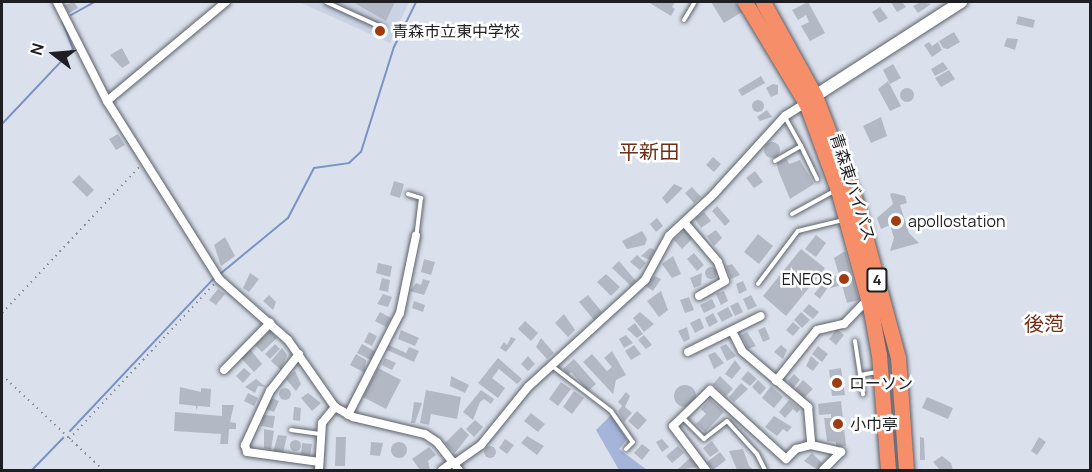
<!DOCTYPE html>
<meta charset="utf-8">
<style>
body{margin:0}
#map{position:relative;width:1092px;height:472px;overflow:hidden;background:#dbe1ec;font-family:Manrope,"Noto Sans JP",sans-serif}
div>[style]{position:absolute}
.built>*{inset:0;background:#cad3e4}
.green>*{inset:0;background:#a4b5d9}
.stream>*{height:2px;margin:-1px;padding:0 1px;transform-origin:1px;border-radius:1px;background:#7a92c4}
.building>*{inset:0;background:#b3b9c4}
.round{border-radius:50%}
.path>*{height:1.5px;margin-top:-0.75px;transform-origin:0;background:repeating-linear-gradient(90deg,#898d95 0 1.5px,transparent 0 6px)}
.roads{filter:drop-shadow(0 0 2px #5a5f68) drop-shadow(0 0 2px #5a5f68)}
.lane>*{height:4px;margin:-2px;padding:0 2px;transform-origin:2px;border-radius:2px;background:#fff}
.street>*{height:8px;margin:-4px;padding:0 4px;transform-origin:4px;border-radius:4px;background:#fff}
.secondary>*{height:12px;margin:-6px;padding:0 6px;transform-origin:6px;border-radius:6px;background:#fff}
.highway>*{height:15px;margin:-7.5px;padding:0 7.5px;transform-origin:7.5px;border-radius:7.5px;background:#f68e6a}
.dots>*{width:16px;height:16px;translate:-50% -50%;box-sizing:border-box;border:3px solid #fff;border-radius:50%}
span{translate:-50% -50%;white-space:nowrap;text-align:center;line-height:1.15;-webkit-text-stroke:5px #fff;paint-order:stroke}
.shield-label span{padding:2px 4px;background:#fff;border:2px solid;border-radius:4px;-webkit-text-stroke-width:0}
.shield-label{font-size:15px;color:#1d1f23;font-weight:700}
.poi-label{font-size:16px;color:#1d1f23}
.left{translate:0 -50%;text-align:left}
.right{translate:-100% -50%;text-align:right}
.street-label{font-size:16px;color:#1d1f23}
.quarter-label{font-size:20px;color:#6e2d15}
.frame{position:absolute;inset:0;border:3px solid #1d1f23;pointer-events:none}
.north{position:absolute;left:24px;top:24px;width:60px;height:60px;-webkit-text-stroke:4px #fff;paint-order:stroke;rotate:286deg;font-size:16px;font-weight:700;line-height:24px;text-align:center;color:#1d1f23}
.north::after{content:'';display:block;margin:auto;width:21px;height:27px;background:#1d1f23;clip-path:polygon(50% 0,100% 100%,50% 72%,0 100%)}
</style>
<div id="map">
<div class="built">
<i style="clip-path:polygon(299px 2px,409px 2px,390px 43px)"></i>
</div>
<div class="green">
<i style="clip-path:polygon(611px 415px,627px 439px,619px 449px,647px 470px,619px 470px,596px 430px)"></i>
</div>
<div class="stream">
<i style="left:71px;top:15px;width:26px;rotate:-29deg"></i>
<i style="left:2px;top:124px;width:103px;rotate:-46.6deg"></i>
<i style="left:73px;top:49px;width:30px;rotate:-111deg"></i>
<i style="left:220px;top:274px;width:88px;rotate:-39.5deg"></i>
<i style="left:288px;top:218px;width:56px;rotate:-62.5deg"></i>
<i style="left:314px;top:168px;width:35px;rotate:-8deg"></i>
<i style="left:349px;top:163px;width:16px;rotate:-43deg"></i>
<i style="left:361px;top:152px;width:110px;rotate:-72.6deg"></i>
<i style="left:394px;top:47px;width:50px;rotate:-63.9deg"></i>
<i style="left:70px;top:431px;width:209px;rotate:-46.7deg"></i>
<i style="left:32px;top:470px;width:45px;rotate:-45.9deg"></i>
</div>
<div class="building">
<i style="clip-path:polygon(74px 2px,78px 8px,69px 13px,64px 5px)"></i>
<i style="clip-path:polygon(353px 2px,395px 2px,386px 21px)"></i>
<i style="clip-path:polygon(648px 2px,675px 2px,672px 7px,675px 9px,671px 16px)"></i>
<i style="clip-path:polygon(711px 2px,735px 2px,742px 12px,724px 23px)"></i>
<i style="clip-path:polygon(808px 2px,825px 33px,810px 41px,801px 26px,809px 22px,806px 15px,798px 20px,792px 10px)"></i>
<i style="clip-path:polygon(885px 2px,902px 2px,906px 7px,897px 12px,891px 2px)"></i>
<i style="clip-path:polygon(921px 2px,931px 4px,918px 13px,913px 6px)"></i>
<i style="clip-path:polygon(880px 7px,888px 18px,879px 23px,872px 12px)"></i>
<i style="clip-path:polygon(1018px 16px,1035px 20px,1033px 28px,1016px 24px)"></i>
<i style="clip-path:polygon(954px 32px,960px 42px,948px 49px,943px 48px,939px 41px)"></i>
<i style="clip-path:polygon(1007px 38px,1018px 39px,1015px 50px,1004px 46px)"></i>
<i style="clip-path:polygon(929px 42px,932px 46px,938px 42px,942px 50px,932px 57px,924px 45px)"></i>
<i style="clip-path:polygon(122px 48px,130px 63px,122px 68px,110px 55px)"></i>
<i style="clip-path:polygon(943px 62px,948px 69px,935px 76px,931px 69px)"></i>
<i style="clip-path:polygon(893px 64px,901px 78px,890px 84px,883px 70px)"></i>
<i style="clip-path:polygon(949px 70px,955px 79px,941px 87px,935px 78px)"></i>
<i style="clip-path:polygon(761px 76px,765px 83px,742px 96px,738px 90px)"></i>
<i style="clip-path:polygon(888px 81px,901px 106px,890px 111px,878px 89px)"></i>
<i style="clip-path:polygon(773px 84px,778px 85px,778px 94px,771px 97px,766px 88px)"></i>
<i class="round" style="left:900px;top:88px;width:14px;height:14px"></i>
<i class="round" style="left:752px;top:100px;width:12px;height:12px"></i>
<i style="clip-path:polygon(767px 110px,772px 117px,760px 121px,757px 117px)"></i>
<i style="clip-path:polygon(881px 117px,887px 136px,871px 143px,863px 126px)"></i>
<i style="clip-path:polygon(118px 134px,125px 145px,116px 150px,109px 139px)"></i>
<i class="round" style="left:764px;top:142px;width:16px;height:16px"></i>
<i style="clip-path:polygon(713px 157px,721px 164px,714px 172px,706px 165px)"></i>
<i style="clip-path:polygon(787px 159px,789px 164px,800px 160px,814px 184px,790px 199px,778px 170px,777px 163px)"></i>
<i style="clip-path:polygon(755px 171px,763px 182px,754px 188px,746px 178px)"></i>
<i style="clip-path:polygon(79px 175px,94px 190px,87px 197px,72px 182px)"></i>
<i style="clip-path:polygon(394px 181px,404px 184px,400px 198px,390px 195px)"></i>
<i style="clip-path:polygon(674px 184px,683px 188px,667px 204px,662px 198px)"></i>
<i style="clip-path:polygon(692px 187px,701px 197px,694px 203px,685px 193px)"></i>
<i style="clip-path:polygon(893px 193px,905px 196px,907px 203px,900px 205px,909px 233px,919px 243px,890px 251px,894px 238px,890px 225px,881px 229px,877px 218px,893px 204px,890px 194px)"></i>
<i style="clip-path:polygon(717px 206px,730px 221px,725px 226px,712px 211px)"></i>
<i style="clip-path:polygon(704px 212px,711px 221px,701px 228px,695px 219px)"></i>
<i style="clip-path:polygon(657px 218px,663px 226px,656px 232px,650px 224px)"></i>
<i style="clip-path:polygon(685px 230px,692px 239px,682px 249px,674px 240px)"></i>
<i style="clip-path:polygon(716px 230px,722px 238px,714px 246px,707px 236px)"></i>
<i style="clip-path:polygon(642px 231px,647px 239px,645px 245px,627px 249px,622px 241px)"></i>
<i style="clip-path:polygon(758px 234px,773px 246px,759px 264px,744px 252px)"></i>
<i style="clip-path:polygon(816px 235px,826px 243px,816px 257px,805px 249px)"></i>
<i style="clip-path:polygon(225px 237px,235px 256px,221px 266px,214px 245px)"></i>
<i style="clip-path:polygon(650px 248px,655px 250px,650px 260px,641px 256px)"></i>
<i style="clip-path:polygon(801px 249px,825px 268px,786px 316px,763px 296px)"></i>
<i style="clip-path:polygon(845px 251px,859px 300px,847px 303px,842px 285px,831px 288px,828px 278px,839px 275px,834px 258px)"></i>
<i style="clip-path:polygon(694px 253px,704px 265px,697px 271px,687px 259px)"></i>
<i style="clip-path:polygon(637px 255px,646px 263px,640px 270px,630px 262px)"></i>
<i style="clip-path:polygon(673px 256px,681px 274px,672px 278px,662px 264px)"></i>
<i style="clip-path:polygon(424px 259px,435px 262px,431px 275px,421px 272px)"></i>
<i style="clip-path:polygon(619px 261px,636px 281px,631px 286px,612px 268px)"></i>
<i style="clip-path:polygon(378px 263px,392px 266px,390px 277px,376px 273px)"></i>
<i style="clip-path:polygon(732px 264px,740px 275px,731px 279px,726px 266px)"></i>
<i class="round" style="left:705px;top:267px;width:12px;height:12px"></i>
<i style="clip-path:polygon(250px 273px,259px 279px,249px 292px,243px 288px)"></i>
<i style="clip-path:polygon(702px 273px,701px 285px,694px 288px,690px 278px)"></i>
<i style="clip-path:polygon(606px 274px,620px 287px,611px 296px,597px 282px)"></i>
<i style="clip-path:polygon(655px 276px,661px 279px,653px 291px,645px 285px)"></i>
<i style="clip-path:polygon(382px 278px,390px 280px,388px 292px,379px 290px)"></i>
<i style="clip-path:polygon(423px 279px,430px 281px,424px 295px,410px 291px,416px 283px,421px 285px)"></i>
<i style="clip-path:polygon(743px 281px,747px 290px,739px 294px,736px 284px)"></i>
<i style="clip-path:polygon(823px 283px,828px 287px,820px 299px,814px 294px)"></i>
<i style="clip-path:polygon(218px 289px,225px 294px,216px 305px,209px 300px)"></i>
<i style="clip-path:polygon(661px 291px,668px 310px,659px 317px,647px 301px)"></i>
<i style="clip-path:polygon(724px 291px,728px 301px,721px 305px,716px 294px)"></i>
<i style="clip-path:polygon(383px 294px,392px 297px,388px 307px,377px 304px)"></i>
<i style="clip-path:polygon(269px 295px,276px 302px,273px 310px,263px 301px)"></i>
<i style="clip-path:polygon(588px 295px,602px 312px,594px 320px,579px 302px)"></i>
<i style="clip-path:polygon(751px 295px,757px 306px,748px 310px,743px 299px)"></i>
<i style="clip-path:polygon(689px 297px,694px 310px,685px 313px,680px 300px)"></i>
<i style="clip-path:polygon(712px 299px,716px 307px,704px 313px,700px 305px)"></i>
<i style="clip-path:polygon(414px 301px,425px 305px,423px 312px,412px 308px)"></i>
<i style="clip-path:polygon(738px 302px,743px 312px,735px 316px,730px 306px)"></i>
<i style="clip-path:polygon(809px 304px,819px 312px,813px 319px,803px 311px)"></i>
<i style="clip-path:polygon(728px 307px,733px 316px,722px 322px,717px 313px)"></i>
<i style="clip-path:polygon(380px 312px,391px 318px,386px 327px,375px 321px)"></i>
<i style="clip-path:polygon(640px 312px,654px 324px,644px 332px,633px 318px)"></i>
<i style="clip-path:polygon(801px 312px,810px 320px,802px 328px,794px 320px)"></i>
<i style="clip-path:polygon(713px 313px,718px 322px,709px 327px,705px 318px)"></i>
<i style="clip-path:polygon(564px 314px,575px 330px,568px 337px,555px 323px)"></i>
<i style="clip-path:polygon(700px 318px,704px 328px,695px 333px,690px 323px)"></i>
<i style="clip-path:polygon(525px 321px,538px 333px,531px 341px,518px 329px)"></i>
<i style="clip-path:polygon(793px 322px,800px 328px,793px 336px,786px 330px)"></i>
<i style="clip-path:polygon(635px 323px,643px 334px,637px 338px,627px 329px)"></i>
<i style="clip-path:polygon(687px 327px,690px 339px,684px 342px,678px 331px)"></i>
<i style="clip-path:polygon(765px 327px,770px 339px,763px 342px,758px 330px)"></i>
<i style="clip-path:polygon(837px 329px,844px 335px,836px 345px,829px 339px)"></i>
<i style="clip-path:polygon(401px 330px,419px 338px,415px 346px,398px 339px)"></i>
<i style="clip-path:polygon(270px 331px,277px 338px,262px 352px,255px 345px)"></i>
<i style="clip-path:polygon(369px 332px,377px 336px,372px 346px,364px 342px)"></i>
<i style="clip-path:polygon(747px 332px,756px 346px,748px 349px,741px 335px)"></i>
<i style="clip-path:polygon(626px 335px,633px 343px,624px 348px,619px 339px)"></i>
<i style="clip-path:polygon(644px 335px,652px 345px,646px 349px,638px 340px)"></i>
<i style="clip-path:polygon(511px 337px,516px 339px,506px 352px,500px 348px,504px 342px,507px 345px)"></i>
<i style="clip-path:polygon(541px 338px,554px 353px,547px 359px,536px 347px)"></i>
<i style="clip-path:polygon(275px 344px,280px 349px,270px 359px,265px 354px)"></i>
<i style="clip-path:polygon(362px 344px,376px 352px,371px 360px,357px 353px)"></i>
<i style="clip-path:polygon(726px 344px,736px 356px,727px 361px,720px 347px)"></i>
<i style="clip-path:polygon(389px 345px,406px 353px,409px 347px,419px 351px,414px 362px,387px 350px)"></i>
<i style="clip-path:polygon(634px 345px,641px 354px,631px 360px,625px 351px)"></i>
<i style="clip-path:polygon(781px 345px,787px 350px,783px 359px,774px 352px)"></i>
<i style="clip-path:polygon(818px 346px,828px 354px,822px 362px,812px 354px)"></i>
<i style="clip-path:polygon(282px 348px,287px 355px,281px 370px,271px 361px)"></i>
<i style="clip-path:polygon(250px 349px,262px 364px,254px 372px,241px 358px)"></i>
<i style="clip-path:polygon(612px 351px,626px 375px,616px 380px,613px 394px,583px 362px,592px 354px,607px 371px,612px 367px,604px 358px)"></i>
<i style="clip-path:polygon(715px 352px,724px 363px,714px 369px,708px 355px)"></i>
<i style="clip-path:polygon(356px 354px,366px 360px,365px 373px,350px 365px)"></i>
<i style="clip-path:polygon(528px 356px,535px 364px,528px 371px,521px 364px)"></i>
<i style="clip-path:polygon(811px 356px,819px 363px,813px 371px,806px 366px)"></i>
<i style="clip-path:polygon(385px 358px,396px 363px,392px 370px,382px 365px)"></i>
<i style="clip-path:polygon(498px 358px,522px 379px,517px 384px,499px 369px,492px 378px,505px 388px,498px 398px,478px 383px)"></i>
<i style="clip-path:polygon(574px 359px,596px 384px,588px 391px,571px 372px,568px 375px,563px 369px)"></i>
<i style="clip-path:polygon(735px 360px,741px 368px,732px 379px,725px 374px)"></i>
<i style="clip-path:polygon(244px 368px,251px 374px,243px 383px,236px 376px)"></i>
<i style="clip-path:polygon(378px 368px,401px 380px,386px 409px,363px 397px)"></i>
<i style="clip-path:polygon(841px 368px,845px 395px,832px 396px,829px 370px)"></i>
<i style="clip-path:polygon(295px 371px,301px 384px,296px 391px,286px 379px)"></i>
<i style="clip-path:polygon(748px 371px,757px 379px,750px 386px,741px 379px)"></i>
<i style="clip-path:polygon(794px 374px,800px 380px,793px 388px,788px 381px)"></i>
<i style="clip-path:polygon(451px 376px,469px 385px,465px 393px,450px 386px)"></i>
<i style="clip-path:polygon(720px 376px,733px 389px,726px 396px,713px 384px)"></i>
<i style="clip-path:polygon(256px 379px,266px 387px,258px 386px,255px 393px,245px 387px)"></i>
<i style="clip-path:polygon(758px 380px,766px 388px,760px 395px,752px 387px)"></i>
<i style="clip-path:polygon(803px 380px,813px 389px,804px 398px,795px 389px)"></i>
<i style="clip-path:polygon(561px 382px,571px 389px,558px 406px,549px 399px)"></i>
<i style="clip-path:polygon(741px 383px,748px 389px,734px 402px,729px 397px)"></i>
<i class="round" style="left:674px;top:385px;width:22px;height:22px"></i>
<i style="clip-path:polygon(771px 386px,783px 397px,774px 408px,762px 398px)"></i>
<i style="clip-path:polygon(180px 387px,201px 392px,201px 388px,211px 389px,210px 407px,198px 406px,196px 410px,196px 406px,179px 404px)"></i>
<i class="round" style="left:279px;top:388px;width:12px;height:12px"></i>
<i style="clip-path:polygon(426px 390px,461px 397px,457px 419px,431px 414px,429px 425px,420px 423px)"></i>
<i style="clip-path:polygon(481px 390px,494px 399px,491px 404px,484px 399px,480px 402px,473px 420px,463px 412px)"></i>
<i style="clip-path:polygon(574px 391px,584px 398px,572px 414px,563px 407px)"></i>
<i style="clip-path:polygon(626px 392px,630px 396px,625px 407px,632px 413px,624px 422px,618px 411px,622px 406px,618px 402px)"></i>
<i style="clip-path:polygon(248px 393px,258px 398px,254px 406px,244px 401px)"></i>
<i style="clip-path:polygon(308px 393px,321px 403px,312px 411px,301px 398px)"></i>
<i style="clip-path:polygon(927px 397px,953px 408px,948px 419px,922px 408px)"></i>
<i style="clip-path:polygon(271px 398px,279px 401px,274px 412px,266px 409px)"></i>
<i style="clip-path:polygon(710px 399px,724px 412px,705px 432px,696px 424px,706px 414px,701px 409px)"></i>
<i style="clip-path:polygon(789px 400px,800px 409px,797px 413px,793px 409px,785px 418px,779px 412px)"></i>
<i style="clip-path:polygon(841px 401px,846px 446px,836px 447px,836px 442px,827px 441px,824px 418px,831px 418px,831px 414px,819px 415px,818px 404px)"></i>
<i style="clip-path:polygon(414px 402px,422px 403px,415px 423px,411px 423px)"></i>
<i style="clip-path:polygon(222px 405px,234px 405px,230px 422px,236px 423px,236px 429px,229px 429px,228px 444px,220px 444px,221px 434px,174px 431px,175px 412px,222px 416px)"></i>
<i style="clip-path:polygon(294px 407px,301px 408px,300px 421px,293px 420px)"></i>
<i style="clip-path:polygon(637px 411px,647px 420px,638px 430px,628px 421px)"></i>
<i style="clip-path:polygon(531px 413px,545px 424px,538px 432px,524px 421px)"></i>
<i style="clip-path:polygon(263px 415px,275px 416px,273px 428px,261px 426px)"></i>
<i style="clip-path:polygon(774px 416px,792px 427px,787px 432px,783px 429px,777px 436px,765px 427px)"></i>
<i style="clip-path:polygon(475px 420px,483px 427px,474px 437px,466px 429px)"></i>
<i style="clip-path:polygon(461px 427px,469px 435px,455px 453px,445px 443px)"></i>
<i style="clip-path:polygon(264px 429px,274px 431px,271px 450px,264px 448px)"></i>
<i style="clip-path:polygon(278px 435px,287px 436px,283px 453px,273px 452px)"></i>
<i style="clip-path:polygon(527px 436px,544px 446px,537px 455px,521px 443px)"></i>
<i style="clip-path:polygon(336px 437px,346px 437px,345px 466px,335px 466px)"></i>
<i style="clip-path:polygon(920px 437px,924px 438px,925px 460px,920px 460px)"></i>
<i style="clip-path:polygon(1039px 437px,1046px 442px,1037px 455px,1031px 451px)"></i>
<i style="clip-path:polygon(505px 439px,514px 445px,507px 454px,499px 448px)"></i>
<i style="clip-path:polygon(662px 439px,669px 447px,662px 452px,656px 442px)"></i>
<i class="round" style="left:289.5px;top:439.5px;width:11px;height:11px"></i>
<i style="clip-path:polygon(712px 441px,719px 451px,710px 457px,703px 448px)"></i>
<i style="clip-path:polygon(371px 442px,383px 443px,380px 456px,370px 455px)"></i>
<i class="round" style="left:391px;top:442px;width:16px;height:16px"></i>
<i style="clip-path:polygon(302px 443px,312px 444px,310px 456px,301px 455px)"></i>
<i style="clip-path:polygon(642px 444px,650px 450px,642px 460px,634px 453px)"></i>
<i style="clip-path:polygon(678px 446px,684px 453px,672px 463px,666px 456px)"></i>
<i class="round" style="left:484px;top:446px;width:12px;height:12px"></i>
<i style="clip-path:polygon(429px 447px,436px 455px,428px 461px,430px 470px,420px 470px,412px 459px)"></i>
<i style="clip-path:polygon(743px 449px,749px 466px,754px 470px,737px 470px,729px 451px)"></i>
<i style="clip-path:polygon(720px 452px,726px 460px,713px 470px,707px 462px)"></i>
<i style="clip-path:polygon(812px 453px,822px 463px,818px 470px,804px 461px)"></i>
<i style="clip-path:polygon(942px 456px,951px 463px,953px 470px,940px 470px,933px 462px)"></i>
<i style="clip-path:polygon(690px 458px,699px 467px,677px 470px)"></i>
</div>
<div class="path">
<i style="left:2px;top:313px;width:200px;rotate:-46.8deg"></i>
<i style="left:2px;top:375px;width:139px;rotate:43.2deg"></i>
<i style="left:69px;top:439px;width:212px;rotate:-46.9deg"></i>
</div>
<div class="roads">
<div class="lane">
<i style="left:326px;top:2px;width:63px;rotate:24.5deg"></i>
<i style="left:684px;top:20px;width:21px;rotate:-59deg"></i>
<i style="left:801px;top:146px;width:37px;rotate:64deg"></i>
<i style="left:775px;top:161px;width:30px;rotate:-30deg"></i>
<i style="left:801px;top:146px;width:33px;rotate:-119deg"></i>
<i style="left:408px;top:194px;width:14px;rotate:17deg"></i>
<i style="left:421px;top:198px;width:38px;rotate:97deg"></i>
<i style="left:792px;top:214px;width:48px;rotate:-28.7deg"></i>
<i style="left:758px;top:284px;width:66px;rotate:-53deg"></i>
<i style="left:798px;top:231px;width:46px;rotate:-13.7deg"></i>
<i style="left:855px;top:341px;width:54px;rotate:81.4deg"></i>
<i style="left:552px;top:366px;width:74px;rotate:37.3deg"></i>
<i style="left:611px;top:411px;width:38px;rotate:55deg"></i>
<i style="left:633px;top:442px;width:10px;rotate:135deg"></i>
<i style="left:860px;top:375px;width:17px;rotate:-10deg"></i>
<i style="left:683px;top:418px;width:30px;rotate:45deg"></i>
<i style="left:704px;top:439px;width:29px;rotate:-38deg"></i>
<i style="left:727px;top:421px;width:45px;rotate:47.7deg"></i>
<i style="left:757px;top:454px;width:18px;rotate:63deg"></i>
<i style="left:291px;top:430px;width:29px;rotate:8deg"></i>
</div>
<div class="street">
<i style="left:57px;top:2px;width:111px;rotate:63.2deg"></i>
<i style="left:107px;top:101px;width:210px;rotate:57.8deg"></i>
<i style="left:219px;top:279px;width:92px;rotate:41.5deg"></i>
<i style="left:288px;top:340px;width:82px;rotate:55deg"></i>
<i style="left:335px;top:407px;width:21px;rotate:29deg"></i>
<i style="left:353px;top:417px;width:74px;rotate:13.3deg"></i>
<i style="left:425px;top:434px;width:14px;rotate:34deg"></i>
<i style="left:437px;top:442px;width:36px;rotate:52deg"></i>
<i style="left:107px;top:101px;width:155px;rotate:-39.8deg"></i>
<i style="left:684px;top:222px;width:52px;rotate:49.6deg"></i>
<i style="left:718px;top:262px;width:20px;rotate:70deg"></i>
<i style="left:725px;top:281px;width:30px;rotate:150deg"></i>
<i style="left:732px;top:331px;width:22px;rotate:63deg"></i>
<i style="left:742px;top:351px;width:87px;rotate:40.3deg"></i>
<i style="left:808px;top:407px;width:38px;rotate:85deg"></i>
<i style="left:688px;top:352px;width:81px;rotate:-26.3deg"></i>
<i style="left:299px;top:354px;width:47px;rotate:128.1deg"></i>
<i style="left:270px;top:391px;width:60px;rotate:114.8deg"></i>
<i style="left:245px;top:445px;width:7px;rotate:74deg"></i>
<i style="left:247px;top:452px;width:73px;rotate:7.9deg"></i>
<i style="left:224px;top:370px;width:66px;rotate:-45.6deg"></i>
<i style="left:776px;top:381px;width:65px;rotate:-51.2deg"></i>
<i style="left:817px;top:330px;width:28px;rotate:-13deg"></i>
<i style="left:844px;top:324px;width:35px;rotate:-46deg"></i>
<i style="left:348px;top:415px;width:114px;rotate:-63deg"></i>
<i style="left:400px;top:313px;width:79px;rotate:-78.3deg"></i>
<i style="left:454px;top:464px;width:33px;rotate:-35deg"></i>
<i style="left:481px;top:445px;width:75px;rotate:-51deg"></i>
<i style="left:528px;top:387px;width:159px;rotate:-42.4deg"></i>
<i style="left:645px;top:280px;width:50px;rotate:-61.4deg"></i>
<i style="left:669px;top:236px;width:60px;rotate:-43deg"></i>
<i style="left:713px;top:195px;width:107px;rotate:-47.7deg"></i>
<i style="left:785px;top:116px;width:26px;rotate:-32deg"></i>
<i style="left:319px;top:470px;width:47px;rotate:-86.3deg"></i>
<i style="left:322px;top:423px;width:21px;rotate:-51deg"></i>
<i style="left:442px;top:470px;width:14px;rotate:-36deg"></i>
<i style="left:706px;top:470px;width:55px;rotate:-126.9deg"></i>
<i style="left:673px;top:426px;width:52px;rotate:-44.2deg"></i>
<i style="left:710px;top:390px;width:103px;rotate:42.2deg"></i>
<i style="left:786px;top:459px;width:14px;rotate:-45deg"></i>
<i style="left:796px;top:449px;width:16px;rotate:-15deg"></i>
<i style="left:811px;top:445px;width:31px;rotate:13deg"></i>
<i style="left:841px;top:452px;width:25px;rotate:135deg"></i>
</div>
<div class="secondary">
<i style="left:815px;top:96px;width:174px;rotate:-32.8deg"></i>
</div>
<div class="highway">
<i style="left:745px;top:2px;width:118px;rotate:58.9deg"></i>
<i style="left:806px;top:103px;width:93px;rotate:69.8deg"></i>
<i style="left:838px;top:190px;width:120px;rotate:74.6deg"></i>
<i style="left:870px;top:306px;width:50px;rotate:79.6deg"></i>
<i style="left:879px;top:355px;width:115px;rotate:85.5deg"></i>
<i style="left:763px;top:2px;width:107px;rotate:61deg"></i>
<i style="left:815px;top:96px;width:115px;rotate:69deg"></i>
<i style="left:856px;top:203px;width:161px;rotate:74.8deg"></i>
<i style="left:898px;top:358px;width:112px;rotate:85.9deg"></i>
</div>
</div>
<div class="dots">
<i style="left:380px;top:31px;background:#a03b11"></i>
<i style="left:896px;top:221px;background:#a03b11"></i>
<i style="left:844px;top:279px;background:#a03b11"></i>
<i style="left:837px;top:383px;background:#a03b11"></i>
<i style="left:838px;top:424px;background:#a03b11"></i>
</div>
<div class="shield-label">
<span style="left:877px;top:280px">4</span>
</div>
<div class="poi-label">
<span class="left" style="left:392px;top:31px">青森市立東中学校</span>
<span class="left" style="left:908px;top:221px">apollostation</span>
<span class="right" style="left:832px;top:279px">ENEOS</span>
<span class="left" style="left:849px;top:383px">ローソン</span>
<span class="left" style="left:850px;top:424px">小巾亭</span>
</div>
<div class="street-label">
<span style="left:853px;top:187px;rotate:72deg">青森東バイパス</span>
</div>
<div class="quarter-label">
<span style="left:649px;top:151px">平新田</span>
<span style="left:1044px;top:323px">後萢</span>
</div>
<div class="frame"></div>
<div class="north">N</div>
</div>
